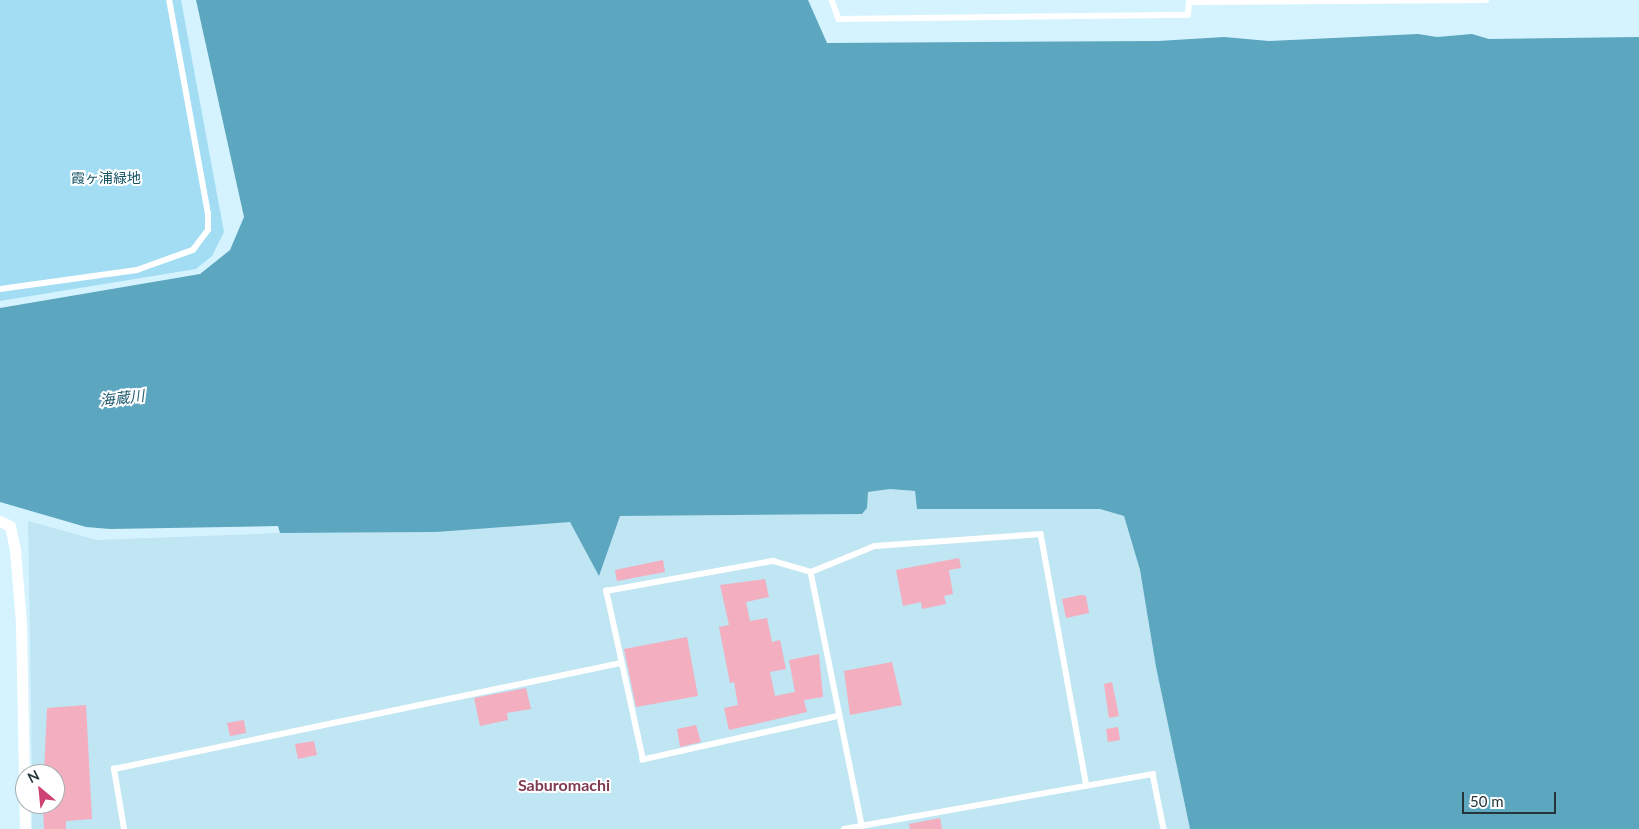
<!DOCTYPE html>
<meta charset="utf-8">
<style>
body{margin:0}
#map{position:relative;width:1639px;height:829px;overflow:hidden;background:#d4f3ff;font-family:Lato,"Noto Sans JP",sans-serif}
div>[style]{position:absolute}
.built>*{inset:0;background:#c0e5f3}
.green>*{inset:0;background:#a3ddf4}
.water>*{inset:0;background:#5ca6c0}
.building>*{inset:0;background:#f3aebf}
.lane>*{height:5.5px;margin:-2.75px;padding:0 2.75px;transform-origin:2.75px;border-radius:2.75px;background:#fff}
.street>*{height:11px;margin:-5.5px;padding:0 5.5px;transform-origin:5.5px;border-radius:5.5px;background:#fff}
span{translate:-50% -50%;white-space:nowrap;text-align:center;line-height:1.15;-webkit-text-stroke:4px #fff;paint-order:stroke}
.park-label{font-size:14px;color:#155265}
.water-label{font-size:15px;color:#256074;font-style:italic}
.quarter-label{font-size:16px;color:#803a4f;font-weight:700}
.north{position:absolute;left:15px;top:764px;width:50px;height:50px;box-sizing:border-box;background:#fff;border:1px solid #a7aeb0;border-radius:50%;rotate:332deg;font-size:14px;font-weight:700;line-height:20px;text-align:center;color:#24343a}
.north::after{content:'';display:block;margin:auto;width:18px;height:22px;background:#ce4273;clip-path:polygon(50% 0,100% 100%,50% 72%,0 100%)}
.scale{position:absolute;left:1462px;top:792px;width:94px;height:22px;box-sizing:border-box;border:2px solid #24343a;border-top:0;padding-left:6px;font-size:15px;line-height:18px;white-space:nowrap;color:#24343a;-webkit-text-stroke:4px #fff;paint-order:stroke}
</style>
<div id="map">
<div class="built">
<i style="clip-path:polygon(890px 489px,915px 491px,917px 509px,1100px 509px,1124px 516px,1140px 570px,1156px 667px,1190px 829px,32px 829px,32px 804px,55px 804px,55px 774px,32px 774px,28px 521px,97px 540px,280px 533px,436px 532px,620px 516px,862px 514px,867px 508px,868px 492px)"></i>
</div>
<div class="green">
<i style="clip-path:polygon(0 0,181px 0,224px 232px,212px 256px,196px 269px,0 301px)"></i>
</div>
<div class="water">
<i style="clip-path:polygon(196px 0,808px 0,827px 43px,1158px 41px,1224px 37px,1269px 41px,1418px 34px,1437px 37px,1472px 34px,1489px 39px,1639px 37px,1639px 829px,1190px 829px,1156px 667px,1140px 570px,1124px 516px,1100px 509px,917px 509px,915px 491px,890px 489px,868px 492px,867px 508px,862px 514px,620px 516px,599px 576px,570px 522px,436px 532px,280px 533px,278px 526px,110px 529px,86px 527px,0 502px,0 308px,200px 274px,230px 250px,244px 217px)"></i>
</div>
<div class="building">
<i style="clip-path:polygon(959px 558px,961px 568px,949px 570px,953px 594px,944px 596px,946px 604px,922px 609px,921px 602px,903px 606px,896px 570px)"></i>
<i style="clip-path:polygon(663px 560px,665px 572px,617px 581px,615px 570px)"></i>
<i style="clip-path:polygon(765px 579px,769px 597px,746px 602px,750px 621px,767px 618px,772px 642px,780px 640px,786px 669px,770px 672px,775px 696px,795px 692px,789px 660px,819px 654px,823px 697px,804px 700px,807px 712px,729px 730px,724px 708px,738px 705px,734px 682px,730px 683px,719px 627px,729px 625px,720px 585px)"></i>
<i style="clip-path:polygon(1081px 595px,1086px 596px,1089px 613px,1066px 618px,1062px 599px)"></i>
<i style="clip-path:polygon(687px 637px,698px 696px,636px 707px,624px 649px)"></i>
<i style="clip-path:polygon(892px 662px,902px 705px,850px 715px,844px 671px)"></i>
<i style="clip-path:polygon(1112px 682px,1119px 716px,1109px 718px,1104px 684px)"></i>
<i style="clip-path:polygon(526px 688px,531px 709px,507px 713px,508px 720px,480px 726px,474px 698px)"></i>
<i style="clip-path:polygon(86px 705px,92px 819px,66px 821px,66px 829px,44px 829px,43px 804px,55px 804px,55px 774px,44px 774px,47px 708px)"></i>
<i style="clip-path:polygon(244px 720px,246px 733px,230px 736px,227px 723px)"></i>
<i style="clip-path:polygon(696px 725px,701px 742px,680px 747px,677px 729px)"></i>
<i style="clip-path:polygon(1118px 727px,1120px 740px,1108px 742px,1106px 729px)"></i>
<i style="clip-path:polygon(314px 741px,317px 755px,298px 759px,295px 744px)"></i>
<i style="clip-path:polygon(940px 818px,942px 829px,910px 829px,909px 824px)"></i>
</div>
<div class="lane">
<i style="left:832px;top:0;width:20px;rotate:70deg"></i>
<i style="left:839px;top:19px;width:349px;rotate:-0.7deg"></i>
<i style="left:1188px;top:15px;width:15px;rotate:-86deg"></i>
<i style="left:1189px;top:2px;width:297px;rotate:-0.4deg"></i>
<i style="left:0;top:289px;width:138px;rotate:-7.9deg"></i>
<i style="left:137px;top:270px;width:59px;rotate:-19.7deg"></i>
<i style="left:193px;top:250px;width:25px;rotate:-53deg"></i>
<i style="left:208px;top:230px;width:16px;rotate:-90deg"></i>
<i style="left:208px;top:214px;width:218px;rotate:-100.3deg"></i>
<i style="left:811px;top:572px;width:259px;rotate:78.6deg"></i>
<i style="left:840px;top:716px;width:202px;rotate:167.4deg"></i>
<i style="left:643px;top:760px;width:173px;rotate:-102.3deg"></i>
<i style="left:606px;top:591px;width:170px;rotate:-10.2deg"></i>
<i style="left:773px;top:561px;width:40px;rotate:16deg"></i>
<i style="left:811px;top:572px;width:69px;rotate:-22.1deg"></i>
<i style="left:875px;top:546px;width:166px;rotate:-4.1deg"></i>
<i style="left:1041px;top:534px;width:256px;rotate:79.7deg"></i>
<i style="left:124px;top:829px;width:61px;rotate:-99.5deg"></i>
<i style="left:114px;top:769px;width:518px;rotate:-11.81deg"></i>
<i style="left:844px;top:829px;width:314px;rotate:-10.1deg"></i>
<i style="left:1153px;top:774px;width:56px;rotate:78.7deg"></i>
</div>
<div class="street">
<i style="left:0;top:521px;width:11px;rotate:27deg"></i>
<i style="left:10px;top:526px;width:25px;rotate:78deg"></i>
<i style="left:15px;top:550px;width:73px;rotate:85.3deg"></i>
<i style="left:21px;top:623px;width:206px;rotate:88.9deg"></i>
</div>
<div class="park-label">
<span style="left:106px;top:178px">霞ヶ浦緑地</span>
</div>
<div class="water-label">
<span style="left:122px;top:398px;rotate:-7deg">海蔵川</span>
</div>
<div class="quarter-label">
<span style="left:564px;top:785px">Saburomachi</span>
</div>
<div class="north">N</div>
<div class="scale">50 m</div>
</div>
